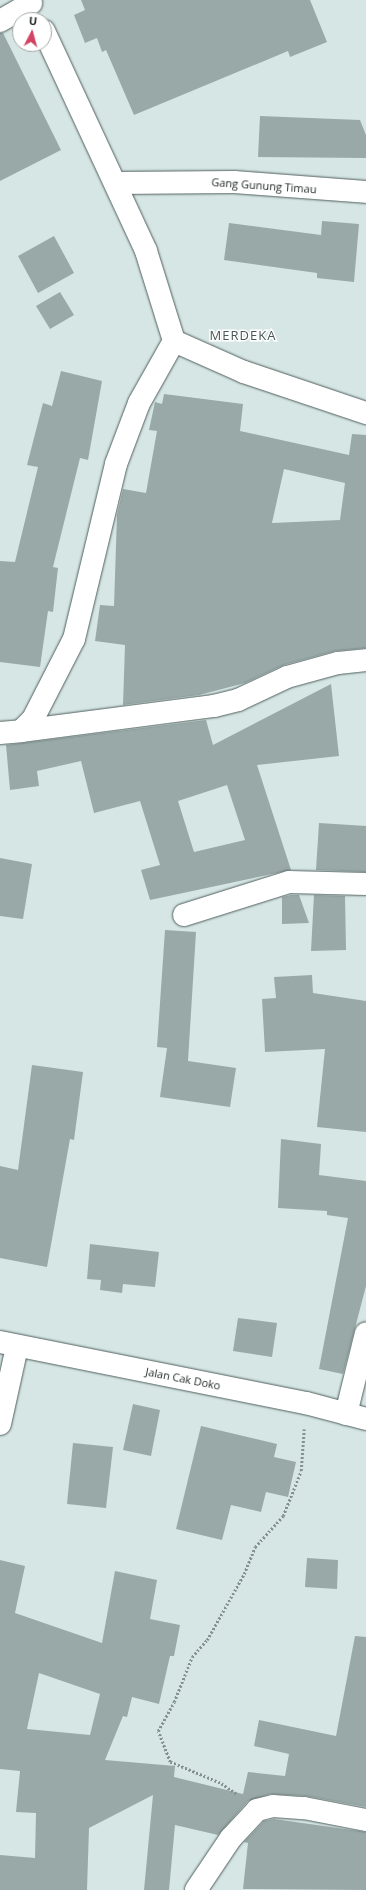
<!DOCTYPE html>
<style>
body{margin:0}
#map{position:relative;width:366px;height:1890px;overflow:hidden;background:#d5e6e4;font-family:"Open Sans",sans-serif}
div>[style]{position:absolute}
.building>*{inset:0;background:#99a9a8}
.path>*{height:2.5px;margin-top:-1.25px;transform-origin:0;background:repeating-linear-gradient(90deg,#859190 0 2px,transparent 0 4px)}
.roads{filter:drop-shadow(0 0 1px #505f5d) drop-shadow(0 0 1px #505f5d)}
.minor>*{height:22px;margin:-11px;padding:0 11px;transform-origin:11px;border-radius:11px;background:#fff}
.major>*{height:22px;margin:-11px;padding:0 11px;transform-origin:11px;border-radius:11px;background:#fff}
span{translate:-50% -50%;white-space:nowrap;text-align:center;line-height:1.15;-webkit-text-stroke:3px #fff;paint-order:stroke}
.street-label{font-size:11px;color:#1d2423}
.quarter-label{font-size:13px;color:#495756;letter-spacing:1px}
.north{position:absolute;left:12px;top:12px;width:40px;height:40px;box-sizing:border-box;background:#fff;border:1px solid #a5a7a7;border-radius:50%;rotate:6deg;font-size:11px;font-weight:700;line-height:16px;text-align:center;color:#1d2423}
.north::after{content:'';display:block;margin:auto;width:14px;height:18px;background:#d24364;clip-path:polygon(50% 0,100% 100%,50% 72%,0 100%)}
</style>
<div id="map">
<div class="building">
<i style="clip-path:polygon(81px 0,310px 0,327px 42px,290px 57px,288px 51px,134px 115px,106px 50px,102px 52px,97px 38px,85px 43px,74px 15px,85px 10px)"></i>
<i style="clip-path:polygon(0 33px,3px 33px,61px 150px,0 181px)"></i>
<i style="clip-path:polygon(260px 116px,360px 120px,366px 135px,366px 158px,258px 157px)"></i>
<i style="clip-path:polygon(322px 221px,359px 224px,354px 282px,317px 278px,317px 273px,224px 260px,229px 223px,321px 235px)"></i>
<i style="clip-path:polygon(54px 236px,74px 273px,38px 293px,18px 256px)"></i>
<i style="clip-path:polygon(60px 292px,74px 315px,50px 329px,36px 306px)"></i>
<i style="clip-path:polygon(61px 371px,102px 381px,88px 460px,80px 458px,53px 567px,58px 568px,53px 612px,48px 611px,40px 667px,0 662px,0 561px,15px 562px,38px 467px,27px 465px,43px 403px,52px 406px)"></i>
<i style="clip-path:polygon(evenodd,164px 394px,243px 404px,240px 431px,349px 455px,352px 434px,366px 435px,366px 648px,335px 651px,284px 665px,245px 683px,199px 695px,123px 705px,125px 645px,95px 641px,100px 605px,114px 606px,117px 515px,123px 489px,146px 493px,157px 431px,149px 430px,155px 402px,162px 404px,164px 394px,284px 469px,345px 483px,340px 520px,272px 523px,284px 469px)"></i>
<i style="clip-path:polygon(evenodd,331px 684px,339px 756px,257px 765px,291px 870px,150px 900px,141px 870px,160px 865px,140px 801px,94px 813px,81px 761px,37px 771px,39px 786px,10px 790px,6px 745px,206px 720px,213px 745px,331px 684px,227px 785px,245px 840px,194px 852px,178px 801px,227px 785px)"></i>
<i style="clip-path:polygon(319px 823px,366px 826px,366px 872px,316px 870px)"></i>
<i style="clip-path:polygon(0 858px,32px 864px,23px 919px,0 916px)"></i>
<i style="clip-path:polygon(291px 895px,299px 895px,309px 923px,282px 924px,282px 897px)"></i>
<i style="clip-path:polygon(314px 895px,345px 896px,346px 950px,311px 951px)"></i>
<i style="clip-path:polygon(165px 930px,196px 932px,188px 1061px,236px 1068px,230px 1107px,160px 1097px,167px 1048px,157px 1047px)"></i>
<i style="clip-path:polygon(312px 975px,313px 993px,366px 1001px,366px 1132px,317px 1127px,325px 1049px,265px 1052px,262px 999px,276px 998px,274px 977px)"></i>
<i style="clip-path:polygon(32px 1065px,83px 1072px,74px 1140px,70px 1139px,47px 1267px,0 1258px,0 1166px,18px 1170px)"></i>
<i style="clip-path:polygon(281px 1139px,321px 1144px,319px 1175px,366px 1181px,366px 1286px,343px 1374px,319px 1369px,348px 1218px,327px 1215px,327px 1211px,278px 1208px)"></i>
<i style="clip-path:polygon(90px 1244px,159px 1252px,155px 1287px,123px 1284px,122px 1293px,100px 1290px,101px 1280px,87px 1279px)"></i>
<i style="clip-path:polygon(238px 1318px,277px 1323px,272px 1357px,233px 1351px)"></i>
<i style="clip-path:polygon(133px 1404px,160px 1410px,151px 1456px,123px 1450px)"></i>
<i style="clip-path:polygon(201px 1426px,277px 1444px,274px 1457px,296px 1462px,288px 1497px,266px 1492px,261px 1512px,231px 1505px,222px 1540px,176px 1529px)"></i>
<i style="clip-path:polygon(73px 1443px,113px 1447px,106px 1508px,67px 1504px)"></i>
<i style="clip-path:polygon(307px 1558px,338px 1560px,337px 1589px,305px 1587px)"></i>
<i style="clip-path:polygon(evenodd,0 1560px,25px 1566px,15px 1613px,102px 1643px,115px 1571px,157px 1580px,150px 1619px,180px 1625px,174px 1656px,170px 1656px,159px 1704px,132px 1697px,127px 1717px,123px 1716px,105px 1760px,175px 1766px,174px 1777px,243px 1794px,248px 1772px,285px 1776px,289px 1754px,254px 1746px,259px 1720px,336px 1736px,355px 1636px,366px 1637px,366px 1807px,306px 1796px,270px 1794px,248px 1801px,218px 1835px,175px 1825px,169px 1890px,144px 1890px,153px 1795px,89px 1828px,87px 1890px,0 1890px,0 1855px,35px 1858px,36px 1813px,16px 1812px,20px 1771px,0 1769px,0 1560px,39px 1673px,100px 1694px,90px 1735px,27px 1729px,39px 1673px)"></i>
<i style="clip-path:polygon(274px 1819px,366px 1832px,366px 1890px,243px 1889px,248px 1843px,244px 1842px,264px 1821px)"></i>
</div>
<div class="path">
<i style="left:236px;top:1794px;width:19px;rotate:-145deg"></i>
<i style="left:220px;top:1783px;width:54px;rotate:-157.2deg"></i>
<i style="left:170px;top:1762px;width:33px;rotate:-111deg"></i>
<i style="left:158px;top:1731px;width:33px;rotate:-61deg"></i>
<i style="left:174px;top:1702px;width:48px;rotate:-68.2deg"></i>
<i style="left:192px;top:1657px;width:23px;rotate:-49deg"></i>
<i style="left:207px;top:1640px;width:76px;rotate:-60.7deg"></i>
<i style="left:244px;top:1574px;width:29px;rotate:-68deg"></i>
<i style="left:255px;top:1547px;width:42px;rotate:-47.9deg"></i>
<i style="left:283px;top:1516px;width:48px;rotate:-68.2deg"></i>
<i style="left:301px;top:1471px;width:42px;rotate:-85.9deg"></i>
</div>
<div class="roads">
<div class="minor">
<i style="left:0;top:21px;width:36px;rotate:-30deg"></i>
<i style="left:44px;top:31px;width:242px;rotate:65.1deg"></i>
<i style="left:146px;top:251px;width:94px;rotate:72.7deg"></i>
<i style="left:115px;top:183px;width:119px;rotate:-0.5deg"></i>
<i style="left:234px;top:182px;width:132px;rotate:4.3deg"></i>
<i style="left:21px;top:731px;width:195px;rotate:-7.4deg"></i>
<i style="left:214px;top:706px;width:25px;rotate:-14deg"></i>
<i style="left:238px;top:700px;width:54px;rotate:-25.1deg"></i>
<i style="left:287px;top:677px;width:53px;rotate:-15.4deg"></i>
<i style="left:338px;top:663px;width:28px;rotate:-6deg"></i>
<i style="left:0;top:733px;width:21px;rotate:-5deg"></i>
<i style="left:21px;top:731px;width:17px;rotate:-45deg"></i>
<i style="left:33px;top:719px;width:90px;rotate:-62.9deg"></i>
<i style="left:74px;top:639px;width:180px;rotate:-76.5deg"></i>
<i style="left:116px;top:464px;width:65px;rotate:-69.3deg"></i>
<i style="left:139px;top:403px;width:71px;rotate:-60.6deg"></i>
<i style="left:174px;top:341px;width:77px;rotate:23.9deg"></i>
<i style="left:244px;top:372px;width:129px;rotate:18.6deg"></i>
<i style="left:184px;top:915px;width:110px;rotate:-17.4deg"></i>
<i style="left:289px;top:882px;width:77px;rotate:1.5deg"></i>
<i style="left:346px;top:1414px;width:83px;rotate:-76.1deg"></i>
<i style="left:0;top:1424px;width:79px;rotate:-77.6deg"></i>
<i style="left:196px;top:1890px;width:63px;rotate:-56.1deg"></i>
<i style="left:231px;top:1838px;width:38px;rotate:-47deg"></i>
<i style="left:257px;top:1810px;width:16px;rotate:-14deg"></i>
<i style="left:273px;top:1806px;width:31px;rotate:4deg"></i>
<i style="left:304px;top:1808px;width:63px;rotate:11deg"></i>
</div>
<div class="major">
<i style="left:0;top:1342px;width:312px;rotate:11.3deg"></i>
<i style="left:306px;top:1403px;width:62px;rotate:14.9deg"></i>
</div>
</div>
<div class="street-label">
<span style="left:264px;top:186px;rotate:4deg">Gang Gunung Timau</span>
<span style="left:183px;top:1379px;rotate:11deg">Jalan Cak Doko</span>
</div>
<div class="quarter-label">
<span style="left:243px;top:335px">MERDEKA</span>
</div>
<div class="north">U</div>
</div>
